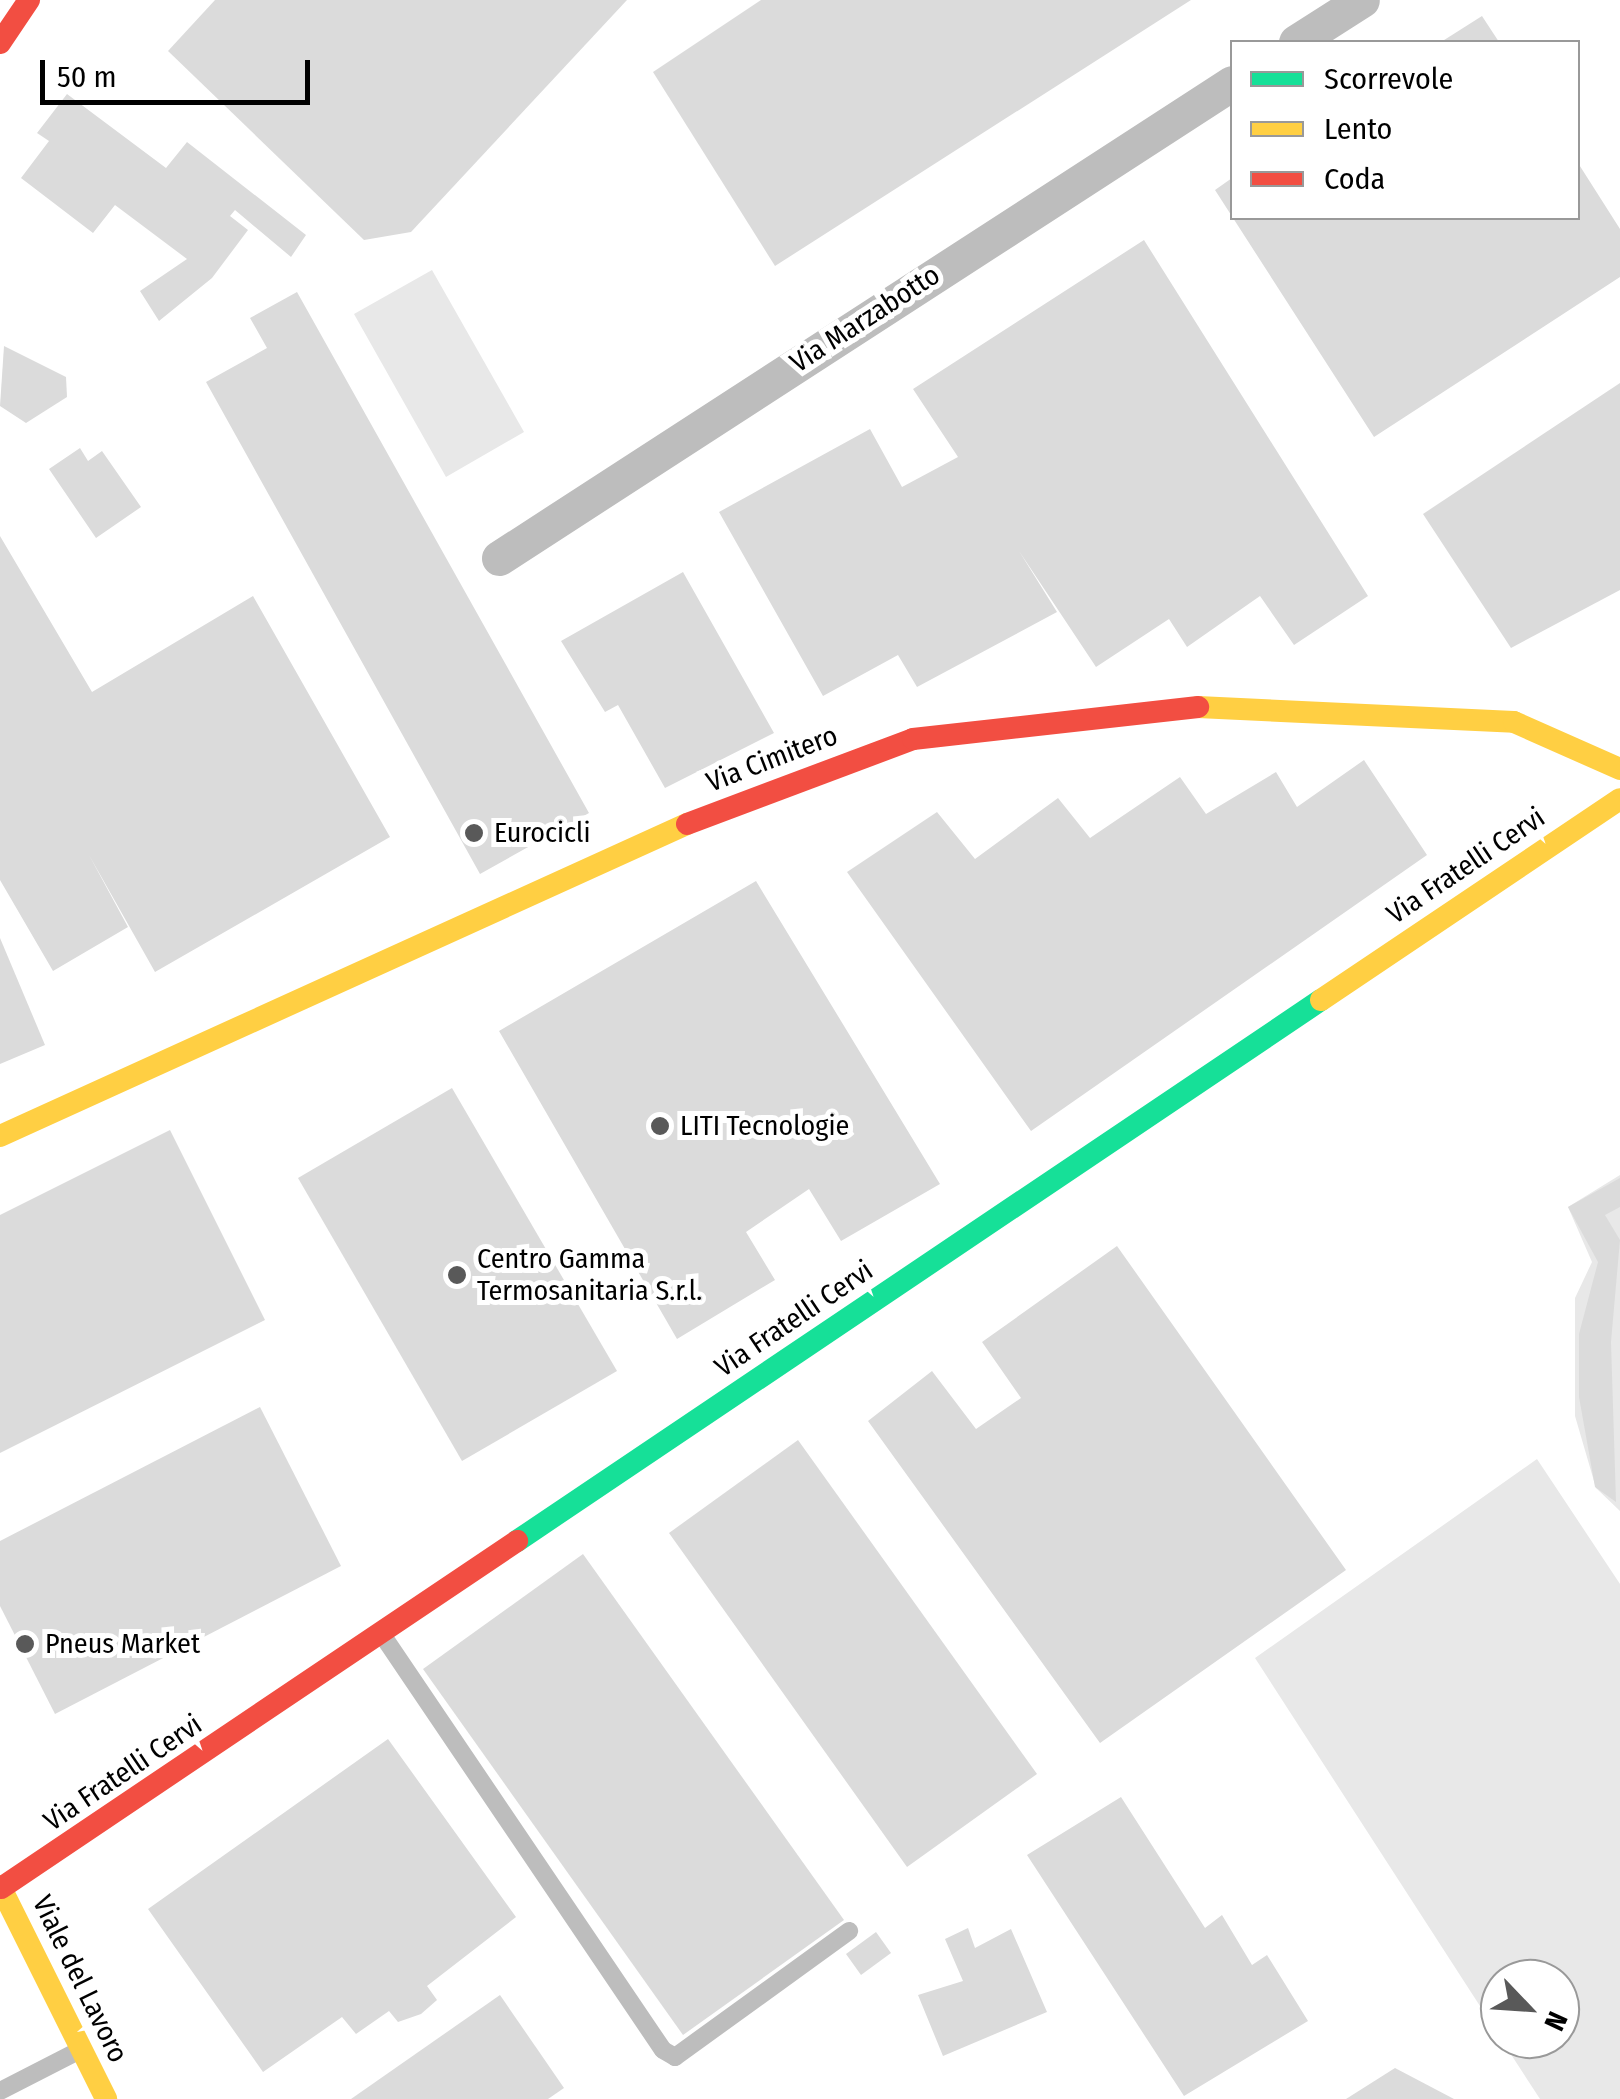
<!DOCTYPE html>
<style>
body{margin:0}
#map{position:relative;width:1620px;height:2099px;overflow:hidden;background:#fff;font-family:"Fira Sans Condensed",sans-serif}
div>[style]{position:absolute}
.green>*{inset:0;background:#e8e8e8}
.building>*{inset:0;background:#dbdbdb}
.lane>*{height:18px;margin:-9px;padding:0 9px;transform-origin:9px;border-radius:9px;background:#bdbdbd}
.street>*{height:35px;margin:-17.5px;padding:0 17.5px;transform-origin:17.5px;border-radius:17.5px;background:#bdbdbd}
.fast>*{height:22px;margin:-11px;padding:0 11px;transform-origin:11px;border-radius:11px;background:#16e098}
.slow>*{height:22px;margin:-11px;padding:0 11px;transform-origin:11px;border-radius:11px;background:#ffcf43}
.jam>*{height:22px;margin:-11px;padding:0 11px;transform-origin:11px;border-radius:11px;background:#f24e42}
.dots>*{width:28px;height:28px;translate:-50% -50%;box-sizing:border-box;border:5px solid #fff;border-radius:50%}
span{translate:-50% -50%;white-space:nowrap;text-align:center;line-height:1.15;-webkit-text-stroke:10px #fff;paint-order:stroke}
.street-label{font-size:28px;color:#000}
.poi-label{font-size:28px;color:#000}
.left{translate:0 -50%;text-align:left}
.legend{position:absolute;left:1230px;top:40px;width:350px;height:180px;box-sizing:border-box;background:#fff;border:2px solid #999;margin:0;padding:12px 18px;list-style:none;font-size:30px;color:#000}
.legend li{display:flex;align-items:center;gap:20px;height:50px}
.legend b{width:50px;border:2px solid #999}
.north{position:absolute;left:1480px;top:1959px;width:100px;height:100px;box-sizing:border-box;background:#fff;border:2px solid #999;border-radius:50%;rotate:115deg;font-size:28px;font-weight:700;line-height:40px;text-align:center;color:#000}
.north::after{content:'';display:block;margin:auto;width:35px;height:45px;background:#595959;clip-path:polygon(50% 0,100% 100%,50% 72%,0 100%)}
.scale{position:absolute;left:40px;top:60px;width:270px;height:45px;box-sizing:border-box;border:5px solid #000;border-top:0;padding-left:12px;font-size:30px;line-height:35px;white-space:nowrap;color:#000;-webkit-text-stroke:8px #fff;paint-order:stroke}
</style>
<div id="map">
<div class="green">
<i style="clip-path:polygon(432px 270px,524px 432px,446px 477px,354px 314px)"></i>
<i style="clip-path:polygon(1620px 1175px,1620px 1511px,1596px 1488px,1575px 1416px,1575px 1298px,1592px 1262px,1568px 1207px)"></i>
<i style="clip-path:polygon(1537px 1459px,1620px 1584px,1620px 2099px,1540px 2099px,1501px 2039px,1560px 2039px,1560px 1979px,1500px 1979px,1500px 2037px,1255px 1658px)"></i>
</div>
<div class="building">
<i style="clip-path:polygon(215px 0,627px 0,411px 232px,364px 240px,168px 51px)"></i>
<i style="clip-path:polygon(761px 0,1191px 0,775px 266px,653px 72px)"></i>
<i style="clip-path:polygon(1482px 16px,1499px 42px,1441px 42px)"></i>
<i style="clip-path:polygon(67px 94px,166px 168px,187px 142px,306px 235px,291px 257px,235px 210px,230px 216px,248px 230px,212px 278px,159px 321px,140px 291px,187px 259px,115px 205px,93px 233px,21px 178px,49px 141px,37px 133px)"></i>
<i style="clip-path:polygon(1578px 163px,1620px 229px,1620px 277px,1374px 437px,1215px 190px,1232px 178px,1232px 218px,1578px 218px)"></i>
<i style="clip-path:polygon(1144px 240px,1368px 596px,1294px 645px,1260px 596px,1187px 647px,1169px 619px,1096px 667px,1019px 551px,1057px 612px,917px 687px,898px 655px,823px 696px,719px 512px,870px 429px,902px 487px,958px 457px,913px 389px)"></i>
<i style="clip-path:polygon(297px 292px,589px 813px,480px 874px,206px 382px,267px 348px,250px 318px)"></i>
<i style="clip-path:polygon(4px 346px,66px 377px,67px 397px,26px 423px,0 406px)"></i>
<i style="clip-path:polygon(1620px 383px,1620px 590px,1511px 648px,1423px 514px)"></i>
<i style="clip-path:polygon(80px 448px,88px 461px,102px 451px,141px 507px,96px 538px,49px 469px)"></i>
<i style="clip-path:polygon(0 536px,92px 692px,253px 596px,390px 837px,155px 972px,89px 855px,128px 927px,53px 971px,0 880px)"></i>
<i style="clip-path:polygon(683px 572px,774px 733px,665px 788px,618px 705px,605px 712px,561px 641px)"></i>
<i style="clip-path:polygon(1364px 760px,1427px 855px,1031px 1131px,847px 872px,937px 812px,975px 859px,1058px 798px,1090px 838px,1180px 777px,1206px 814px,1276px 772px,1297px 807px)"></i>
<i style="clip-path:polygon(756px 881px,940px 1184px,841px 1241px,809px 1189px,746px 1232px,775px 1280px,677px 1339px,499px 1031px)"></i>
<i style="clip-path:polygon(0 938px,45px 1045px,0 1064px)"></i>
<i style="clip-path:polygon(452px 1088px,617px 1371px,462px 1461px,298px 1178px)"></i>
<i style="clip-path:polygon(170px 1130px,265px 1320px,0 1453px,0 1215px)"></i>
<i style="clip-path:polygon(1620px 1178px,1620px 1207px,1605px 1215px,1620px 1240px,1611px 1342px,1616px 1502px,1595px 1487px,1579px 1397px,1579px 1334px,1598px 1262px,1568px 1207px)"></i>
<i style="clip-path:polygon(1117px 1246px,1346px 1570px,1100px 1743px,868px 1421px,932px 1371px,976px 1429px,1021px 1398px,982px 1342px)"></i>
<i style="clip-path:polygon(260px 1407px,341px 1566px,55px 1714px,0 1606px,0 1541px)"></i>
<i style="clip-path:polygon(798px 1440px,1037px 1774px,907px 1867px,669px 1533px)"></i>
<i style="clip-path:polygon(583px 1554px,844px 1920px,683px 2035px,423px 1669px)"></i>
<i style="clip-path:polygon(388px 1739px,516px 1917px,427px 1986px,437px 2000px,421px 2014px,398px 2022px,389px 2011px,356px 2034px,342px 2017px,263px 2072px,148px 1909px)"></i>
<i style="clip-path:polygon(1121px 1797px,1205px 1928px,1222px 1915px,1252px 1965px,1267px 1955px,1308px 2021px,1184px 2096px,1027px 1855px)"></i>
<i style="clip-path:polygon(968px 1928px,975px 1948px,1011px 1929px,1047px 2012px,943px 2056px,918px 1995px,963px 1981px,945px 1939px)"></i>
<i style="clip-path:polygon(876px 1932px,891px 1953px,861px 1975px,846px 1954px)"></i>
<i style="clip-path:polygon(500px 1995px,564px 2088px,548px 2099px,351px 2099px)"></i>
<i style="clip-path:polygon(1395px 2068px,1454px 2099px,1346px 2099px)"></i>
</div>
<div class="lane">
<i style="left:381px;top:1633px;width:503px;rotate:55.93deg"></i>
<i style="left:663px;top:2050px;width:14px;rotate:30deg"></i>
<i style="left:675px;top:2057px;width:215px;rotate:-35.9deg"></i>
<i style="left:0;top:2091px;width:90px;rotate:-27.1deg"></i>
</div>
<div class="street">
<i style="left:1296px;top:42px;width:78px;rotate:-32.5deg"></i>
<i style="left:499px;top:558px;width:873px;rotate:-32.94deg"></i>
</div>
<div class="fast">
<i style="left:517px;top:1541px;width:969px;rotate:-33.94deg"></i>
</div>
<div class="slow">
<i style="left:1198px;top:707px;width:316px;rotate:2.7deg"></i>
<i style="left:1514px;top:722px;width:116px;rotate:23.9deg"></i>
<i style="left:1321px;top:1000px;width:360px;rotate:-33.9deg"></i>
<i style="left:0;top:1136px;width:755px;rotate:-24.43deg"></i>
<i style="left:0;top:1886px;width:238px;rotate:63.5deg"></i>
</div>
<div class="jam">
<i style="left:0;top:43px;width:52px;rotate:-56deg"></i>
<i style="left:687px;top:824px;width:241px;rotate:-20.6deg"></i>
<i style="left:913px;top:739px;width:287px;rotate:-6.4deg"></i>
<i style="left:1px;top:1888px;width:622px;rotate:-33.92deg"></i>
</div>
<div class="dots">
<i style="left:474px;top:833px;background:#595959"></i>
<i style="left:660px;top:1126px;background:#595959"></i>
<i style="left:457px;top:1275px;background:#595959"></i>
<i style="left:25px;top:1644px;background:#595959"></i>
</div>
<div class="street-label">
<span style="left:865px;top:319px;rotate:-33deg">Via Marzabotto</span>
<span style="left:772px;top:759px;rotate:-21deg">Via Cimitero</span>
<span style="left:1466px;top:866px;rotate:-34deg">Via Fratelli Cervi</span>
<span style="left:794px;top:1319px;rotate:-34deg">Via Fratelli Cervi</span>
<span style="left:123px;top:1773px;rotate:-34deg">Via Fratelli Cervi</span>
<span style="left:80px;top:1979px;rotate:64deg">Viale del Lavoro</span>
</div>
<div class="poi-label">
<span class="left" style="left:494px;top:833px">Eurocicli</span>
<span class="left" style="left:680px;top:1126px">LITI Tecnologie</span>
<span class="left" style="left:477px;top:1275px">Centro Gamma<br>Termosanitaria S.r.l.</span>
<span class="left" style="left:45px;top:1644px">Pneus Market</span>
</div>
<ul class="legend">
<li><b style="height:12px;background:#16e098"></b>Scorrevole</li>
<li><b style="height:12px;background:#ffcf43"></b>Lento</li>
<li><b style="height:12px;background:#f24e42"></b>Coda</li>
</ul>
<div class="north">N</div>
<div class="scale">50 m</div>
</div>
